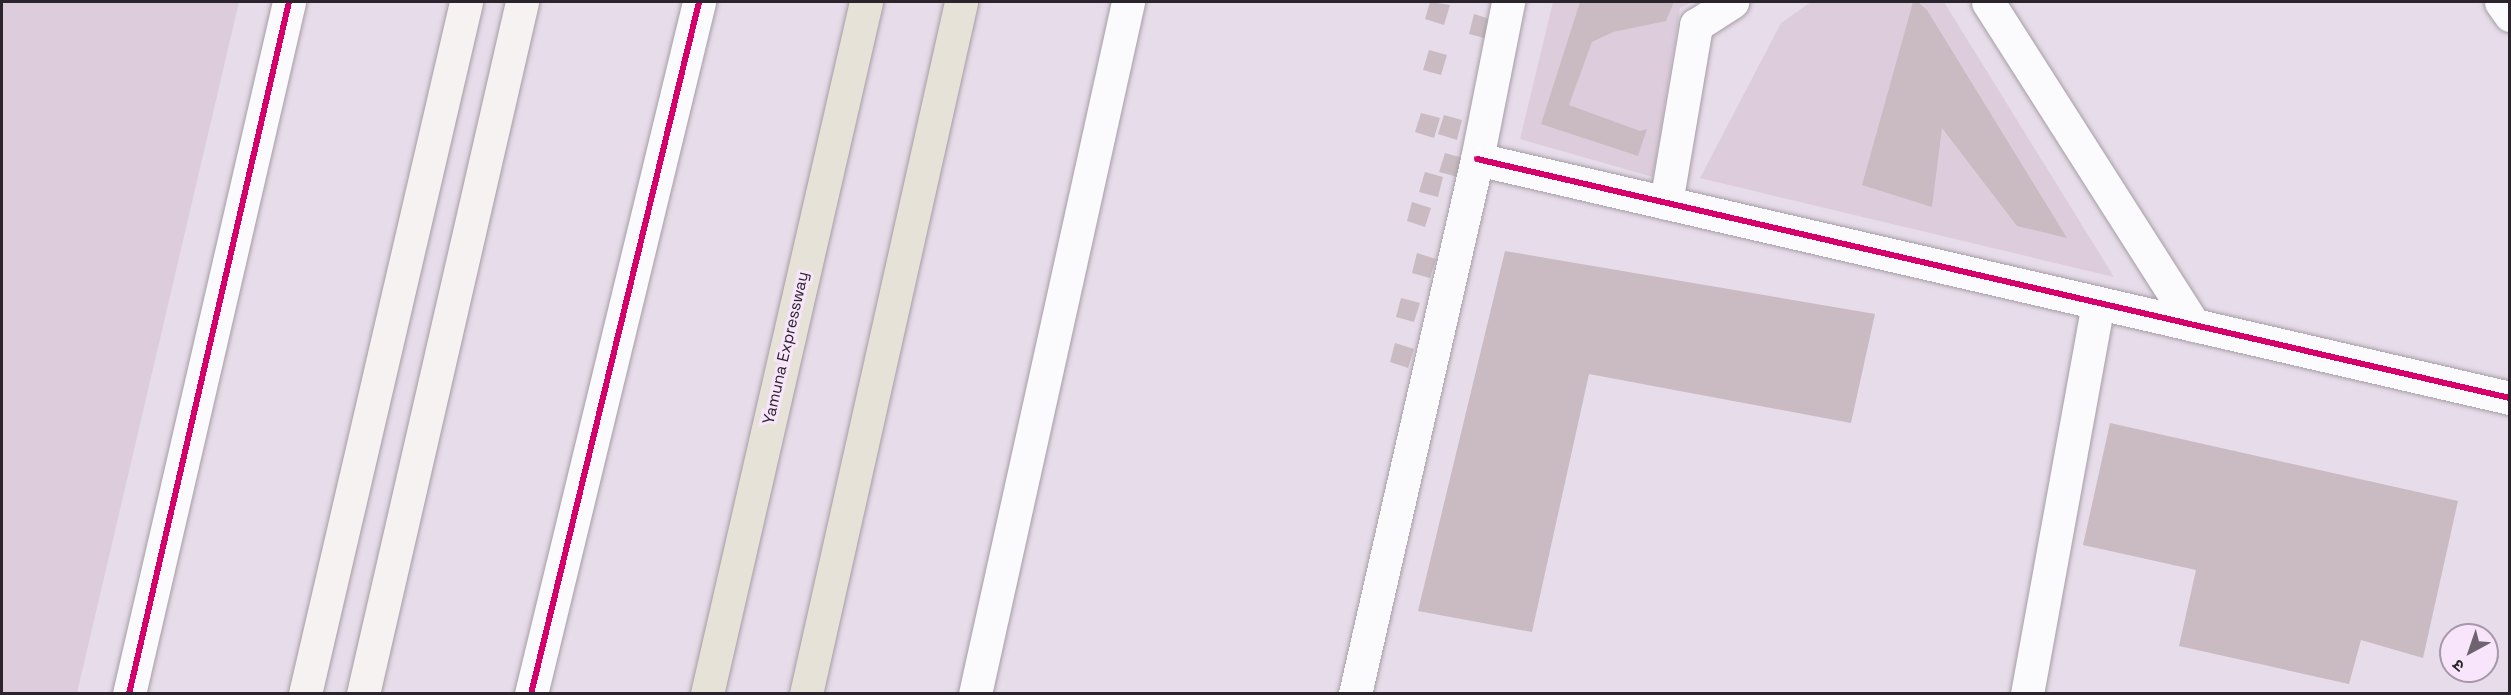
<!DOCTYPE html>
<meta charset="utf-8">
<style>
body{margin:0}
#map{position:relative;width:2511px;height:695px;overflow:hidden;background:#e7dce9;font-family:"Space Grotesk","Noto Sans Devanagari",sans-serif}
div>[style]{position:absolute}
.commercial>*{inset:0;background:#ddcddc}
.building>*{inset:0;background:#c9bbc1}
.roads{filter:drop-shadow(0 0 2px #a59da6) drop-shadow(0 0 2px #a59da6)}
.minor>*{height:33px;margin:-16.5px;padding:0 16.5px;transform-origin:16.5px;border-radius:16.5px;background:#fbfafc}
.tertiary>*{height:33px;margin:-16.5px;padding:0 16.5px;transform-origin:16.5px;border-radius:16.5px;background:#fbfafc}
.secondary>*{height:33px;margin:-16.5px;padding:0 16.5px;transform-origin:16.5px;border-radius:16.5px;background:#f5f2f1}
.motorway>*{height:33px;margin:-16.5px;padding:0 16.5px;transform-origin:16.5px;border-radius:16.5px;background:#e7e2d7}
.cycleway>*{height:6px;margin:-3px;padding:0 3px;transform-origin:3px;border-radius:3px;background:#d6006c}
span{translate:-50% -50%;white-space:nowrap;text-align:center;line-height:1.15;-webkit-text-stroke:6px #f8e4fb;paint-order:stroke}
.street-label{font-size:16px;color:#2c242d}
.frame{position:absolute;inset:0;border:3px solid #2c242d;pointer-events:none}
.north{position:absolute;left:2439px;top:623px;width:60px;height:60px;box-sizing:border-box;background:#f8e4fb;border:2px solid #a697a9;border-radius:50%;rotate:220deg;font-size:16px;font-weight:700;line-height:24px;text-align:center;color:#2c242d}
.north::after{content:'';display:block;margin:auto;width:21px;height:27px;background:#6d646f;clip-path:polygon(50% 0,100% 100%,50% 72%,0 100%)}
</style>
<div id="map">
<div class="commercial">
<i style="clip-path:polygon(2px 2px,239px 2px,77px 693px,2px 693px)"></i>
<i style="clip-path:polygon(1553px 2px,1693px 2px,1680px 8px,1653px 177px,1520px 139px)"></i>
<i style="clip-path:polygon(1811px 2px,1944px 2px,2114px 277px,1700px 178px,1781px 23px)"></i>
</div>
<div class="building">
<i style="clip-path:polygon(1430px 2px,1450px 5px,1444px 25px,1425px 19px)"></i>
<i style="clip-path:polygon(1580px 2px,1674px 2px,1666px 21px,1613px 32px,1592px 42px,1569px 105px,1640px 131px,1647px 129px,1638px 156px,1541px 124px)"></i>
<i style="clip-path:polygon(1913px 2px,1918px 2px,1927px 10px,2067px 238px,2017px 226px,1942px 128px,1932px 207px,1862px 185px)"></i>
<i style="clip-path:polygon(1474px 14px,1493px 20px,1488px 39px,1469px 34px)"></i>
<i style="clip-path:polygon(1429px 50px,1447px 55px,1441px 75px,1423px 70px)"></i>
<i style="clip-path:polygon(1421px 113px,1440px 118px,1434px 138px,1415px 132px)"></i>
<i style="clip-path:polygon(1444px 115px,1462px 120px,1457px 140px,1438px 134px)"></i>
<i style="clip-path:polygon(1445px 153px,1463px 158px,1458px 177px,1439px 172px)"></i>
<i style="clip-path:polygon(1425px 172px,1443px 177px,1438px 197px,1419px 192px)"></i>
<i style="clip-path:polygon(1412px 202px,1431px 208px,1425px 227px,1407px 221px)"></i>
<i style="clip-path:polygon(1505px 251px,1875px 314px,1851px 423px,1589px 374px,1532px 632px,1418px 611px)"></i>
<i style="clip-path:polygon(1417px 253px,1436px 259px,1430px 278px,1412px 273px)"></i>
<i style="clip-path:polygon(1401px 298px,1420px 303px,1414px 322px,1396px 317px)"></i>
<i style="clip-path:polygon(1395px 343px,1414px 349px,1408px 368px,1390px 362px)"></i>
<i style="clip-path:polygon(2110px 423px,2458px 501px,2423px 658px,2361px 640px,2349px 684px,2179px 646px,2196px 570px,2083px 545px)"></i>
</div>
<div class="roads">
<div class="minor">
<i style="left:1988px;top:2px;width:383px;rotate:57.5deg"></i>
<i style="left:2501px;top:2px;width:16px;rotate:55deg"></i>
<i style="left:1477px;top:159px;width:1060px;rotate:13.03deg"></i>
<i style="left:1666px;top:203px;width:181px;rotate:-80.4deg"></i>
<i style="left:1696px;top:25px;width:43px;rotate:-32.6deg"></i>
<i style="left:129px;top:694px;width:710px;rotate:-76.98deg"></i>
<i style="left:1355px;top:694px;width:549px;rotate:-77.15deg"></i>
<i style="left:1477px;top:159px;width:160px;rotate:-78.8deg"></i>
<i style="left:2027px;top:694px;width:397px;rotate:-79.7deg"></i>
</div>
<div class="tertiary">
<i style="left:531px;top:694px;width:712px;rotate:-76.35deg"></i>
<i style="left:975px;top:694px;width:709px;rotate:-77.53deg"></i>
</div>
<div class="secondary">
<i style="left:305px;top:694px;width:710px;rotate:-76.9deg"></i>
<i style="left:363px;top:694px;width:710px;rotate:-77.06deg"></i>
</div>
<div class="motorway">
<i style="left:707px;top:694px;width:710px;rotate:-77.06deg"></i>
<i style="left:806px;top:694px;width:709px;rotate:-77.37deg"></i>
</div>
</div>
<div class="cycleway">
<i style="left:1477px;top:159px;width:1060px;rotate:13.03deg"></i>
<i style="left:129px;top:694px;width:710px;rotate:-76.98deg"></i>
<i style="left:531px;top:694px;width:712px;rotate:-76.35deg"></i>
</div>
<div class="street-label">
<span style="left:786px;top:348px;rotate:-77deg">Yamuna Expressway</span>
</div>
<div class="frame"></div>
<div class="north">उ</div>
</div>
